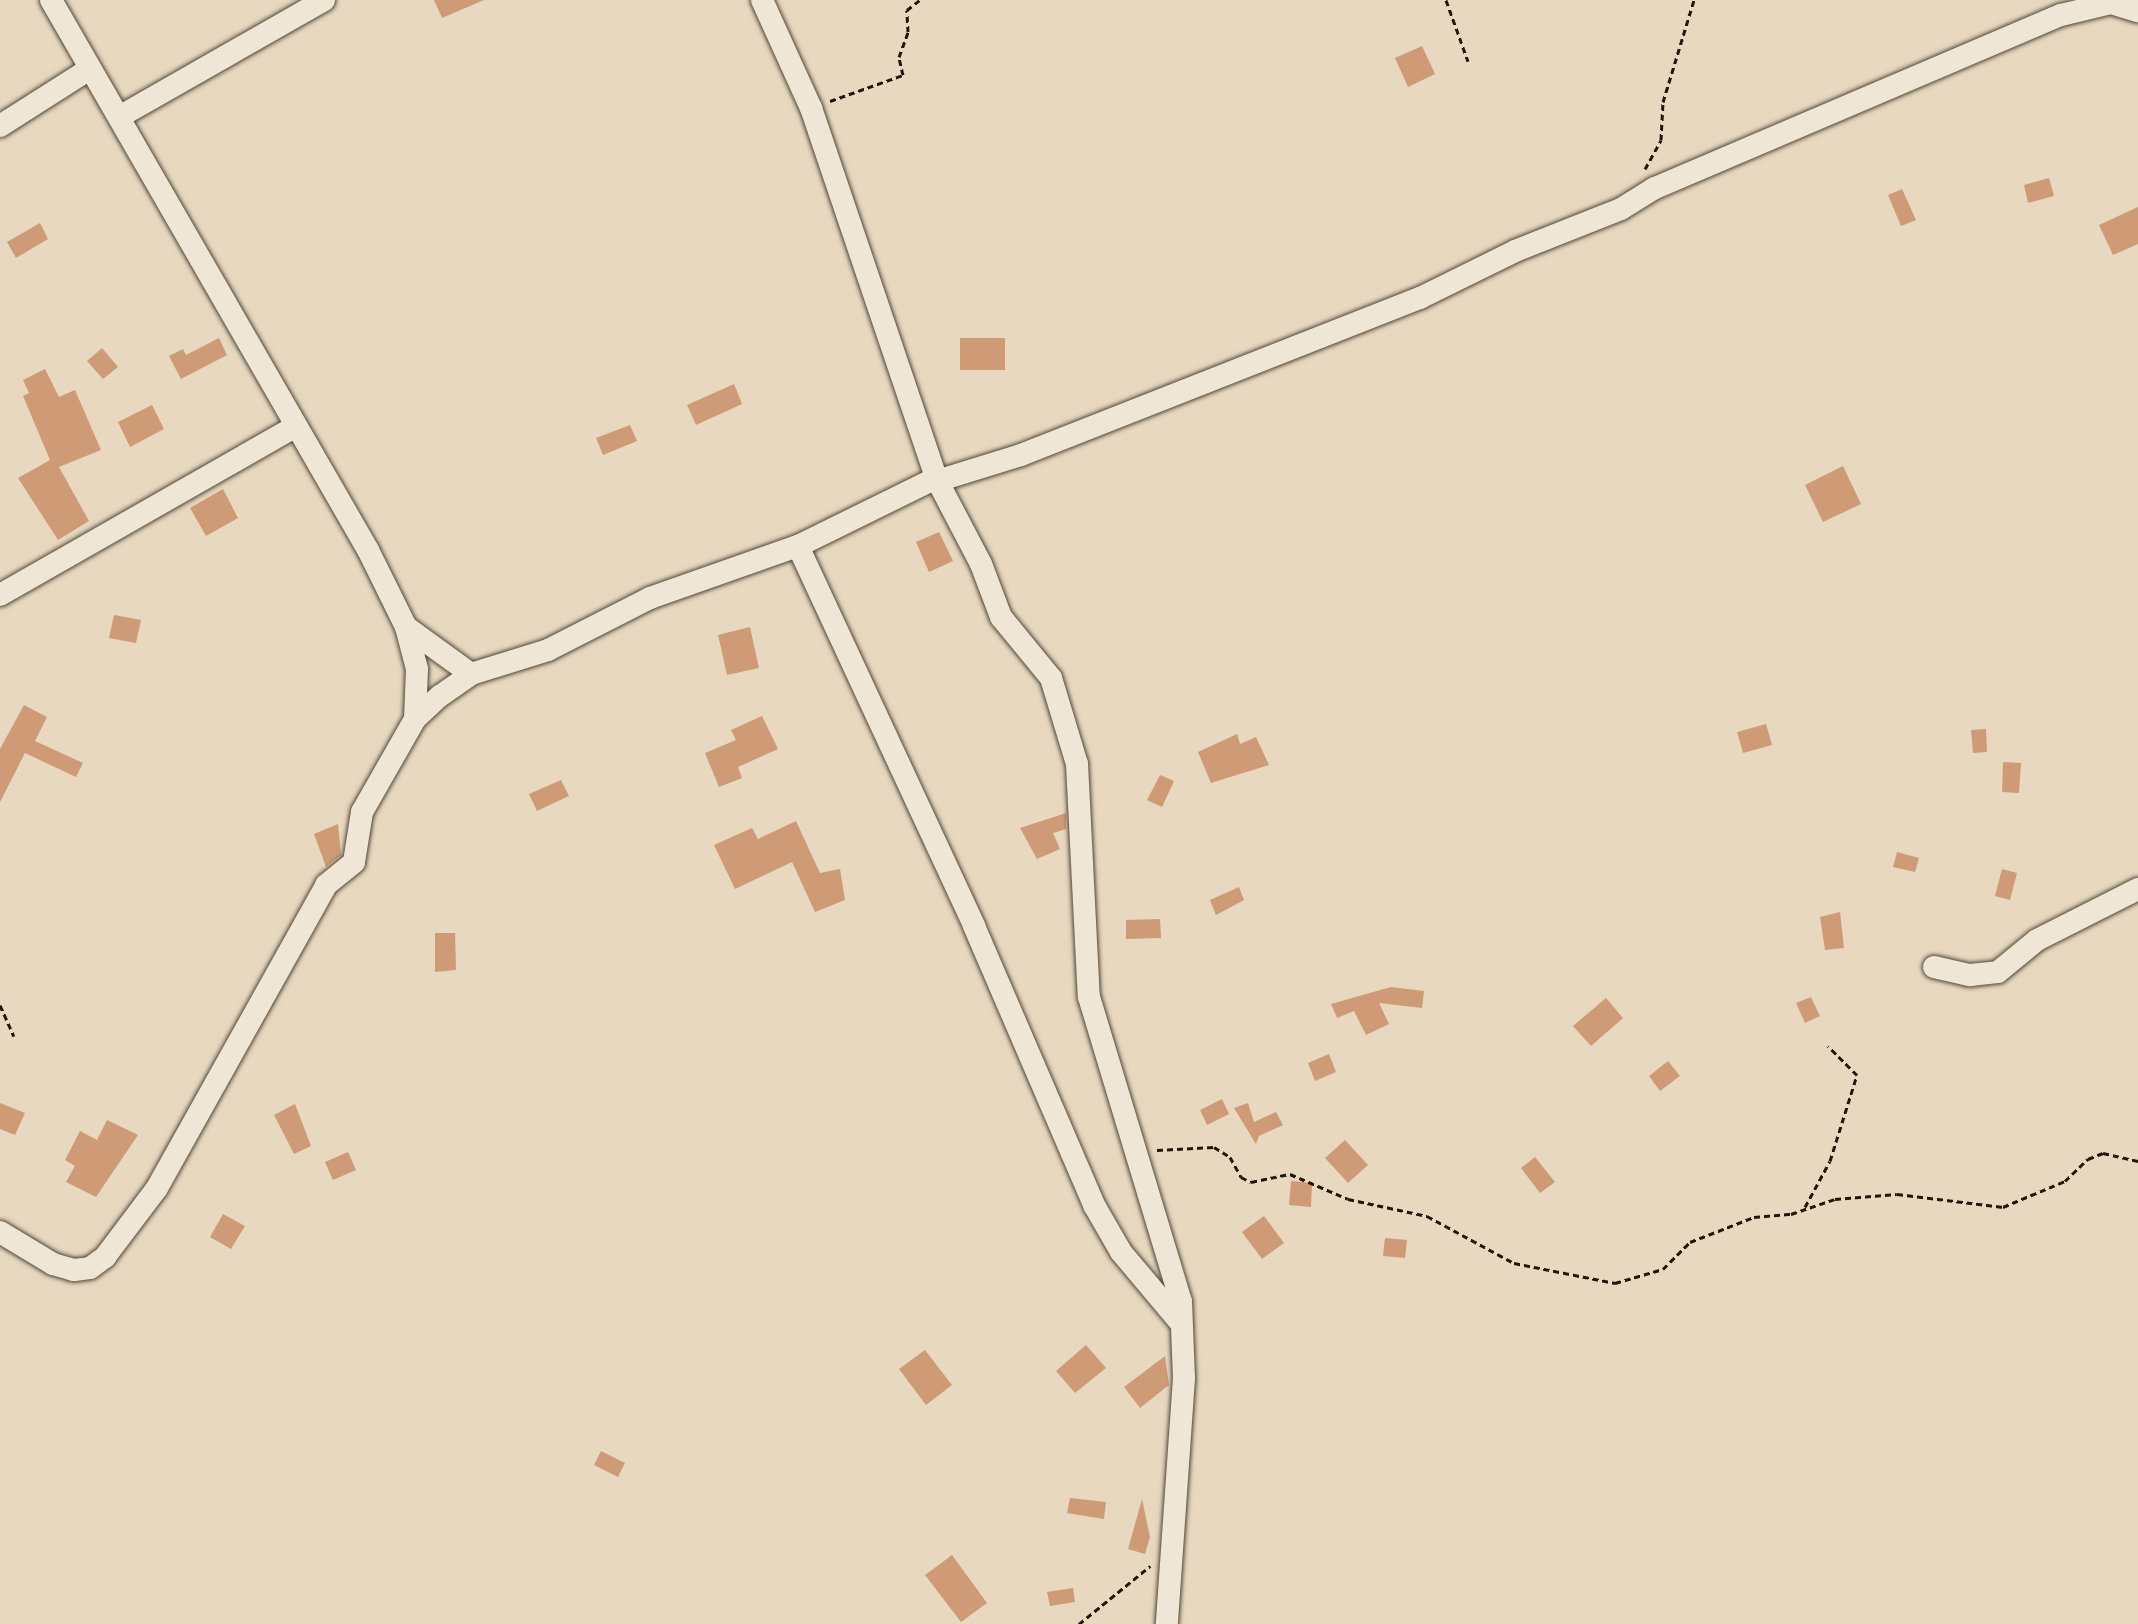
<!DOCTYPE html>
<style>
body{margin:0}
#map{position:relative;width:2138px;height:1624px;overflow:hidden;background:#e7d8bf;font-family:"Old Standard TT",serif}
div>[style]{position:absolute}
.building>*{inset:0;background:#ce9b76}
.path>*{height:3px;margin-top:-1.5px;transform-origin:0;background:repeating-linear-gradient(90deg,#21160c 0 6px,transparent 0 10px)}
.roads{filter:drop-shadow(0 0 2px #524639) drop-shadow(0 0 2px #524639)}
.minor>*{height:22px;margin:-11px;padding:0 11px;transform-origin:11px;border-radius:11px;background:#efe6d5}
span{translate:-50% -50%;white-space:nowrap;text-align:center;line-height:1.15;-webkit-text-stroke:7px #efe6d5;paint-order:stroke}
</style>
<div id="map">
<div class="building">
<i style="clip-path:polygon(434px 0,484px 0,442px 18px)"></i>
<i style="clip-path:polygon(1422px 46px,1435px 74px,1408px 87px,1395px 58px)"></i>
<i style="clip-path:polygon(2049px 178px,2054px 196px,2028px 203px,2024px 185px)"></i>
<i style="clip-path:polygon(1902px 189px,1916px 220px,1901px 226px,1888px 195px)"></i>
<i style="clip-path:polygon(2138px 207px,2138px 244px,2113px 255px,2099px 225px)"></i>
<i style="clip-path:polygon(40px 223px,48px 239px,16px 258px,7px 242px)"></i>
<i style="clip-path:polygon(219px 338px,227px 355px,181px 379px,169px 356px,183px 349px,186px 355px)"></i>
<i style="clip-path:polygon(960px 338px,1005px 338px,1005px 370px,960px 370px)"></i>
<i style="clip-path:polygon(102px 348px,118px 367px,103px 379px,87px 361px)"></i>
<i style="clip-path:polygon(45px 369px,59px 397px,75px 390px,101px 450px,59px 467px,89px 521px,58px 540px,18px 478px,50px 460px,23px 396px,29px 393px,23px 380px)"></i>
<i style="clip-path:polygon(734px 384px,742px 404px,696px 425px,687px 405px)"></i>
<i style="clip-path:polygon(152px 405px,164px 429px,130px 447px,118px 422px)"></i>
<i style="clip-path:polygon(630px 425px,637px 441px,603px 455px,596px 438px)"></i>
<i style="clip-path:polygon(1843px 466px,1861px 504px,1823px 522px,1805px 485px)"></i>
<i style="clip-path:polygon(223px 489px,238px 518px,206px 536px,190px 508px)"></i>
<i style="clip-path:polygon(939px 532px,953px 561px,929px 572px,916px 542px)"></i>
<i style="clip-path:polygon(114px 615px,141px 620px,136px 643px,109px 638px)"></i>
<i style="clip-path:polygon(750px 627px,759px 668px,727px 675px,718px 635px)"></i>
<i style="clip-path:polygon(24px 705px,47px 717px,35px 741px,83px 763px,76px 777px,25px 753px,0 802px,0 749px)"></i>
<i style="clip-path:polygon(762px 716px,778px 749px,738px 767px,742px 778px,719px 787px,705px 753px,736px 740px,731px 730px)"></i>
<i style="clip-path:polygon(1766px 724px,1772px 745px,1743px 753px,1737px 732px)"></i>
<i style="clip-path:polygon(1986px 729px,1987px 752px,1973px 753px,1971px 730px)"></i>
<i style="clip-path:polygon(1237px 734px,1240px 744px,1256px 737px,1269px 765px,1211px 783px,1198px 752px)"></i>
<i style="clip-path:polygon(2003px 762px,2021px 763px,2019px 793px,2002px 792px)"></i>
<i style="clip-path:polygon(1160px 775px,1174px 781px,1162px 807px,1147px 800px)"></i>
<i style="clip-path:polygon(561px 780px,569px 796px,537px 811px,529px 794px)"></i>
<i style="clip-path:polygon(1066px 813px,1066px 829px,1053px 833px,1060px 849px,1037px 859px,1020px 828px)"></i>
<i style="clip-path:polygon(796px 821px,820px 873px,840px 869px,845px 900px,815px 912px,792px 862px,735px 889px,714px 845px,752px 828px,758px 839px)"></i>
<i style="clip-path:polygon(338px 824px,341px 855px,326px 867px,314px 834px)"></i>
<i style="clip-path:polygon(1897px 852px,1919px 858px,1915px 872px,1893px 867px)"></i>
<i style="clip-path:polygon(2002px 869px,2017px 873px,2010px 900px,1995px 896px)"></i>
<i style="clip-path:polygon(1239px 887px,1244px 900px,1216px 915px,1210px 900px)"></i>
<i style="clip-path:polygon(1840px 912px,1844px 948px,1825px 950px,1820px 917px)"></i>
<i style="clip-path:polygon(1160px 919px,1161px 938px,1126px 939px,1126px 920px)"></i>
<i style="clip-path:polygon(435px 933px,455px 933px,456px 970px,435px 972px)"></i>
<i style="clip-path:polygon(1391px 987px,1424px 991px,1422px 1008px,1379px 1003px,1389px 1024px,1366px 1035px,1354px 1011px,1337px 1018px,1331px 1004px)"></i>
<i style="clip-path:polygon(1811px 997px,1820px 1016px,1805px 1023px,1796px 1003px)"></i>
<i style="clip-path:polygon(1606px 998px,1623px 1018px,1591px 1046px,1573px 1026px)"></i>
<i style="clip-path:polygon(1329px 1054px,1336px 1072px,1315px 1081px,1308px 1063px)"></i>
<i style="clip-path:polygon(1668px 1061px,1680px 1076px,1660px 1091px,1649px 1076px)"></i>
<i style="clip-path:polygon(1222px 1099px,1229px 1114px,1207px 1125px,1200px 1110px)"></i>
<i style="clip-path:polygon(0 1103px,25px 1113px,15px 1135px,0 1129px)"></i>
<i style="clip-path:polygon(1248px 1103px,1254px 1122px,1276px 1112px,1283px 1125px,1259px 1136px,1256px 1144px,1234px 1108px)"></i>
<i style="clip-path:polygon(295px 1104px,311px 1146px,294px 1154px,274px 1115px)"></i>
<i style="clip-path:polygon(107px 1120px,138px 1135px,96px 1197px,66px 1182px,75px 1166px,65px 1160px,80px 1131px,97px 1140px)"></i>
<i style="clip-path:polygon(1345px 1140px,1368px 1165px,1348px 1183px,1325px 1158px)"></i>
<i style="clip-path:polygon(348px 1152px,356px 1170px,333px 1180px,325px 1162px)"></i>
<i style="clip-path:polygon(1535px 1157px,1555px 1182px,1540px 1193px,1521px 1168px)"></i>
<i style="clip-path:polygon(1291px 1181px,1312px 1183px,1311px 1207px,1289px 1205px)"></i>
<i style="clip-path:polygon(223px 1214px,245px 1226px,231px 1249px,210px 1237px)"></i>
<i style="clip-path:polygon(1264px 1216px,1284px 1243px,1262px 1259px,1242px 1232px)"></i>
<i style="clip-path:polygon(1385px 1238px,1407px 1240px,1405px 1258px,1383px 1256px)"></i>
<i style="clip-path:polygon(1086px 1345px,1106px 1368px,1075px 1393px,1056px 1371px)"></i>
<i style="clip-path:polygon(925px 1350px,952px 1385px,926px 1405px,899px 1369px)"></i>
<i style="clip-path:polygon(1165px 1356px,1169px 1385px,1140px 1408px,1124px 1387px)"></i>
<i style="clip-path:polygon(601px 1451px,625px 1463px,618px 1477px,594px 1465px)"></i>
<i style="clip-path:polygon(1070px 1498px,1106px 1502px,1104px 1519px,1067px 1513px)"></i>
<i style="clip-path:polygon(1142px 1499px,1150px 1537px,1145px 1554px,1128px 1549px)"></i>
<i style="clip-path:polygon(952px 1555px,987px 1603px,961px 1622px,925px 1575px)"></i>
<i style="clip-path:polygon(1073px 1588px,1075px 1602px,1050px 1606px,1047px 1592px)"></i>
</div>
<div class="path">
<i style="left:1446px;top:0;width:65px;rotate:70.2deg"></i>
<i style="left:830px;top:101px;width:77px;rotate:-19.6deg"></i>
<i style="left:903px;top:75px;width:18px;rotate:-103deg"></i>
<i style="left:899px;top:57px;width:27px;rotate:-70deg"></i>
<i style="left:908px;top:32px;width:22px;rotate:-93deg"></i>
<i style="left:907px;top:10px;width:16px;rotate:-38deg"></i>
<i style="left:1645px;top:169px;width:33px;rotate:-61deg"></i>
<i style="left:1661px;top:140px;width:38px;rotate:-87deg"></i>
<i style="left:1663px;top:102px;width:107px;rotate:-73.1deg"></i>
<i style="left:0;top:1005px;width:34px;rotate:66deg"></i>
<i style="left:1157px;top:1150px;width:57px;rotate:-3deg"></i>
<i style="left:1214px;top:1147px;width:19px;rotate:32deg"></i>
<i style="left:1230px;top:1157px;width:23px;rotate:61deg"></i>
<i style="left:1241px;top:1177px;width:11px;rotate:27deg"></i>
<i style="left:1251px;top:1182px;width:40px;rotate:-12deg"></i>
<i style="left:1290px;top:1174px;width:63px;rotate:23.3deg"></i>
<i style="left:1348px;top:1199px;width:81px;rotate:12.1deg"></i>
<i style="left:1427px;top:1216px;width:99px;rotate:28.4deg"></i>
<i style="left:1514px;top:1263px;width:103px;rotate:11.2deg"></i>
<i style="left:1615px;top:1283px;width:50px;rotate:-16.3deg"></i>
<i style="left:1663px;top:1269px;width:38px;rotate:-45deg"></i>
<i style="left:1690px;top:1242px;width:69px;rotate:-21.3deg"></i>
<i style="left:1754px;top:1217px;width:37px;rotate:-5deg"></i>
<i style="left:1791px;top:1214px;width:46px;rotate:-18.8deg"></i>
<i style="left:1835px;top:1199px;width:62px;rotate:-4.6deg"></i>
<i style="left:1897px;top:1194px;width:107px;rotate:7deg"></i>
<i style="left:2003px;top:1207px;width:67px;rotate:-22.8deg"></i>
<i style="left:2065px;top:1181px;width:32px;rotate:-44deg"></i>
<i style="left:2088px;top:1159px;width:16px;rotate:-22deg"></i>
<i style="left:2103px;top:1153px;width:36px;rotate:13deg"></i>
<i style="left:1805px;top:1207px;width:52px;rotate:-61.5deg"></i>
<i style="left:1830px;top:1161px;width:90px;rotate:-72.6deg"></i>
<i style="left:1857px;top:1075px;width:41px;rotate:-135deg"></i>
<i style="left:1079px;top:1624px;width:92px;rotate:-39.2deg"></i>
</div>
<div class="roads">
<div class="minor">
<i style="left:51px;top:0;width:635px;rotate:60.04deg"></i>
<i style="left:368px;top:550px;width:86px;rotate:63.7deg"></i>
<i style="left:406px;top:627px;width:43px;rotate:75.3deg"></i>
<i style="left:417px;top:669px;width:50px;rotate:92.3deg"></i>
<i style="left:762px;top:0;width:119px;rotate:65.6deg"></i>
<i style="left:811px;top:108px;width:391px;rotate:71.3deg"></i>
<i style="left:936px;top:478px;width:97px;rotate:62.4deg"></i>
<i style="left:981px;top:564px;width:57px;rotate:69.3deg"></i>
<i style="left:1001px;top:617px;width:79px;rotate:50.7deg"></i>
<i style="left:1051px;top:678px;width:90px;rotate:73.2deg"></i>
<i style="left:1077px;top:764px;width:233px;rotate:87.1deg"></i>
<i style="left:1089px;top:997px;width:318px;rotate:73.2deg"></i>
<i style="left:1181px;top:1301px;width:77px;rotate:87.8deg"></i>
<i style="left:1184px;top:1378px;width:247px;rotate:94deg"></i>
<i style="left:119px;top:117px;width:236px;rotate:-29.7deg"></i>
<i style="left:0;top:126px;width:104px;rotate:-32.5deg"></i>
<i style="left:937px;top:481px;width:88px;rotate:-17.2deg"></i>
<i style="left:1021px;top:455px;width:429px;rotate:-21.5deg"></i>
<i style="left:1420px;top:298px;width:106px;rotate:-26.3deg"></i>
<i style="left:1515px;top:251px;width:114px;rotate:-21.6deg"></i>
<i style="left:1621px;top:209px;width:40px;rotate:-32deg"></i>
<i style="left:1655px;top:188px;width:441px;rotate:-23.1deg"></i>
<i style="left:2061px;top:15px;width:51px;rotate:-13.5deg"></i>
<i style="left:2111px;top:3px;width:28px;rotate:17deg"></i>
<i style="left:798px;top:546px;width:419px;rotate:65.1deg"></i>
<i style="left:974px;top:926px;width:304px;rotate:66.7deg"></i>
<i style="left:1094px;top:1205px;width:54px;rotate:60.1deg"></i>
<i style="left:1121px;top:1252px;width:92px;rotate:49.9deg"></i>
<i style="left:0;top:595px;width:339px;rotate:-29.7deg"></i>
<i style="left:406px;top:627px;width:80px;rotate:35.9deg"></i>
<i style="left:1934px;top:967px;width:37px;rotate:13deg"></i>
<i style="left:1970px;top:975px;width:28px;rotate:-6deg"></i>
<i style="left:1998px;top:972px;width:50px;rotate:-39.4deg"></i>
<i style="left:2037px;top:940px;width:113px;rotate:-26.8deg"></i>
<i style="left:0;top:1232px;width:62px;rotate:31.1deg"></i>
<i style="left:53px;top:1264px;width:22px;rotate:16deg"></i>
<i style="left:74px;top:1270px;width:16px;rotate:-7deg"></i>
<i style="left:90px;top:1268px;width:19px;rotate:-36deg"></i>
<i style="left:105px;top:1257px;width:86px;rotate:-53deg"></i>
<i style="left:157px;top:1188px;width:347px;rotate:-60.8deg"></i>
<i style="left:326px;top:885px;width:36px;rotate:-39deg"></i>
<i style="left:354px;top:862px;width:51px;rotate:-80.9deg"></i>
<i style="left:362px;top:812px;width:107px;rotate:-60.3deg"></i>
<i style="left:415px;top:719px;width:34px;rotate:-43deg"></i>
<i style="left:440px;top:696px;width:38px;rotate:-35deg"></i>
<i style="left:471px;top:674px;width:81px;rotate:-17.3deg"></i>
<i style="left:548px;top:650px;width:114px;rotate:-27deg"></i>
<i style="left:650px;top:598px;width:157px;rotate:-19.4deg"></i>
<i style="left:798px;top:546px;width:154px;rotate:-26.2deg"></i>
</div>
</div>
</div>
